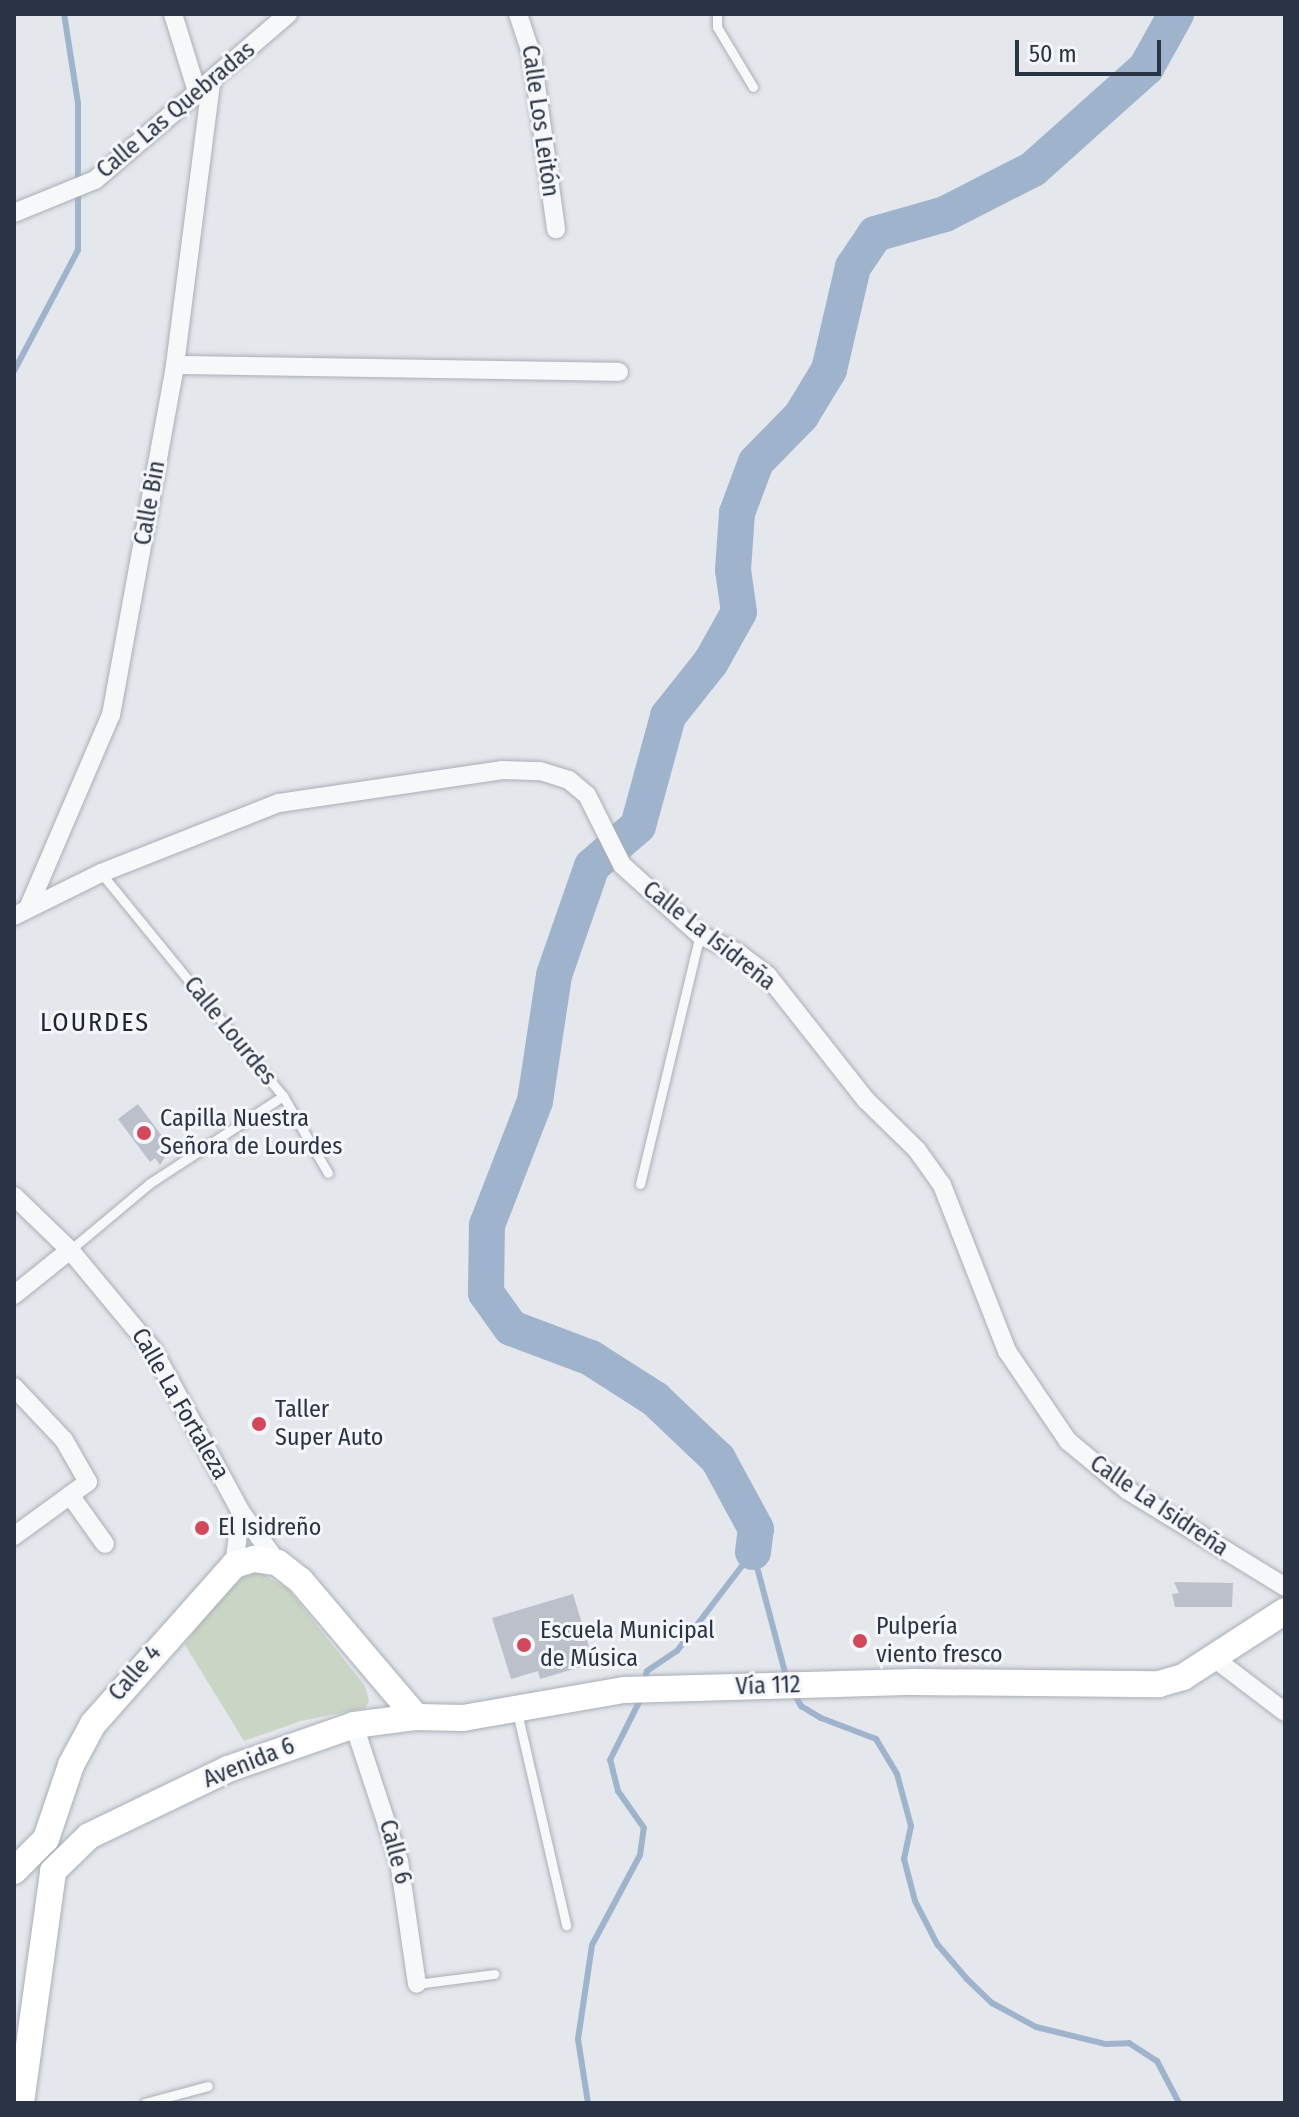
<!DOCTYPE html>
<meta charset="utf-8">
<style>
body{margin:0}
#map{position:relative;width:1299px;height:2117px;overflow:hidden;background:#e4e7ec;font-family:"Fira Sans Condensed",sans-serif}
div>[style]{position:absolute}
.green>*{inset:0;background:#c9d6c5}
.stream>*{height:6px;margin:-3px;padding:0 3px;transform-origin:3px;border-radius:3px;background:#9fb4cc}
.river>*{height:36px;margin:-18px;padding:0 18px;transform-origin:18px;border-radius:18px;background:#9fb4cc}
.building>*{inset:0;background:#bbc0ca}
.roads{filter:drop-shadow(0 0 2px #a9aeb7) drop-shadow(0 0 2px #a9aeb7)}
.service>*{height:9px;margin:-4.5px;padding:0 4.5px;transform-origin:4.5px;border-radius:4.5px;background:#f7f8fa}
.minor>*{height:18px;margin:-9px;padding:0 9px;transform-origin:9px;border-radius:9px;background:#f7f8fa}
.secondary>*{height:26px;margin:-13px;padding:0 13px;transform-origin:13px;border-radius:13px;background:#fff}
.dots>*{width:22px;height:22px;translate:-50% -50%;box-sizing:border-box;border:4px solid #f4f6f9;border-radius:50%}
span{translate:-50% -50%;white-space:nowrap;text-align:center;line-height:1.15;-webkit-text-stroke:6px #f4f6f9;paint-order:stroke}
.street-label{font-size:24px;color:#2b3445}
.poi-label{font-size:24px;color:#2b3445}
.left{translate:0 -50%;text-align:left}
.neighbourhood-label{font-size:26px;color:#1d2536;letter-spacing:2px}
.frame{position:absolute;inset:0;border:16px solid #2b3445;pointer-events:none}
.scale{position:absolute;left:1015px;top:40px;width:146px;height:36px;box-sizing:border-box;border:4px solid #2b3445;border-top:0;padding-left:10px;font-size:24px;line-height:28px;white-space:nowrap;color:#2b3445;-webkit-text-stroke:6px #f4f6f9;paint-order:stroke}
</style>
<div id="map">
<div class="green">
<i style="clip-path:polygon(259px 1572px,288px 1589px,365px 1686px,369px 1701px,365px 1708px,301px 1721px,244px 1741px,185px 1645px,210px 1607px,245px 1576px)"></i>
</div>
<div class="stream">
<i style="left:14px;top:371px;width:137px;rotate:-62.1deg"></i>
<i style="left:78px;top:250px;width:147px;rotate:-90deg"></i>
<i style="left:78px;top:103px;width:90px;rotate:-98.9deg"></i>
<i style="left:753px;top:1552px;width:132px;rotate:75.1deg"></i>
<i style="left:644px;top:1683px;width:12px;rotate:-76deg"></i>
<i style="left:647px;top:1671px;width:36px;rotate:-34deg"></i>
<i style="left:677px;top:1651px;width:123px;rotate:-52.6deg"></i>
<i style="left:794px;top:1693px;width:15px;rotate:62deg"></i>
<i style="left:801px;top:1706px;width:23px;rotate:31deg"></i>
<i style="left:821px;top:1718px;width:59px;rotate:20.9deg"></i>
<i style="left:876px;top:1739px;width:41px;rotate:59deg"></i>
<i style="left:897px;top:1774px;width:54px;rotate:74.9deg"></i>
<i style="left:911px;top:1826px;width:34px;rotate:102deg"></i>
<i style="left:904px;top:1859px;width:43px;rotate:75.3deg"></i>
<i style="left:915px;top:1901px;width:48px;rotate:62.9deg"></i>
<i style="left:937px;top:1944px;width:46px;rotate:49.4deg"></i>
<i style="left:967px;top:1979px;width:35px;rotate:44deg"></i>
<i style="left:992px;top:2003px;width:50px;rotate:28.6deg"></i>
<i style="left:1036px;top:2027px;width:72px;rotate:13.7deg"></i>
<i style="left:1106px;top:2044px;width:23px;rotate:-2deg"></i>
<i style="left:1129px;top:2043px;width:33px;rotate:33deg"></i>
<i style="left:1157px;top:2061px;width:47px;rotate:62.4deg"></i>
<i style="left:588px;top:2103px;width:65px;rotate:-98.9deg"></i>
<i style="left:578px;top:2039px;width:95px;rotate:-81.5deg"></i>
<i style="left:592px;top:1945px;width:102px;rotate:-61.9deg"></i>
<i style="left:640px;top:1855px;width:27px;rotate:-82deg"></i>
<i style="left:644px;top:1828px;width:45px;rotate:-125.1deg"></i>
<i style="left:618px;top:1791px;width:32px;rotate:-104deg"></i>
<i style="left:610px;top:1760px;width:69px;rotate:-63.4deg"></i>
</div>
<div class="river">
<i style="left:753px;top:1552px;width:23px;rotate:-83deg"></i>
<i style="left:756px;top:1529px;width:80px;rotate:-118.5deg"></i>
<i style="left:718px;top:1459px;width:87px;rotate:-136.4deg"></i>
<i style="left:655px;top:1399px;width:76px;rotate:-147.4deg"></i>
<i style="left:591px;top:1358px;width:85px;rotate:-159.4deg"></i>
<i style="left:511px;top:1328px;width:43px;rotate:-125.5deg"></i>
<i style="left:486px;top:1293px;width:68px;rotate:-89.2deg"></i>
<i style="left:487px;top:1225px;width:133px;rotate:-68.8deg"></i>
<i style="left:535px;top:1101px;width:127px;rotate:-81.4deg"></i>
<i style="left:554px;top:975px;width:115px;rotate:-70.8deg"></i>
<i style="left:592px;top:866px;width:61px;rotate:-41deg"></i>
<i style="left:638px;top:826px;width:114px;rotate:-74.7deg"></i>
<i style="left:668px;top:716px;width:69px;rotate:-51.5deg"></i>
<i style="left:711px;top:662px;width:57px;rotate:-60.8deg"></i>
<i style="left:739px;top:612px;width:42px;rotate:-98.1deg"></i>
<i style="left:733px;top:570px;width:57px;rotate:-86deg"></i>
<i style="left:737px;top:513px;width:54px;rotate:-69.6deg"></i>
<i style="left:756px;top:462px;width:64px;rotate:-45.6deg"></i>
<i style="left:801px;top:416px;width:54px;rotate:-58.7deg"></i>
<i style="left:829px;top:370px;width:106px;rotate:-76.9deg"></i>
<i style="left:853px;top:267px;width:40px;rotate:-56deg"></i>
<i style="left:875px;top:234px;width:73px;rotate:-15.9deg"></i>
<i style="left:945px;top:214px;width:99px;rotate:-27.1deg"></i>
<i style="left:1033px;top:169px;width:152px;rotate:-41.8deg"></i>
<i style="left:1146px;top:68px;width:62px;rotate:-60.9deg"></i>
</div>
<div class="building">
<i style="clip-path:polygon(138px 1104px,171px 1148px,160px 1165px,155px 1158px,150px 1162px,118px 1119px)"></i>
<i style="clip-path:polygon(1174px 1582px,1233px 1583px,1232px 1607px,1175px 1607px,1172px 1594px,1179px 1593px)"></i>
<i style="clip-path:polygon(573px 1594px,594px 1663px,540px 1679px,538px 1671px,511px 1679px,492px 1618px)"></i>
</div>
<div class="roads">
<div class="service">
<i style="left:717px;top:14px;width:13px;rotate:90deg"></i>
<i style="left:717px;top:27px;width:70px;rotate:59deg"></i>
<i style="left:101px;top:873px;width:288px;rotate:50.8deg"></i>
<i style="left:283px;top:1096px;width:89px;rotate:59.7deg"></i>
<i style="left:640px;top:1184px;width:256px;rotate:-76.5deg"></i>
<i style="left:70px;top:1250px;width:104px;rotate:-39.9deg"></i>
<i style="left:150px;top:1183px;width:159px;rotate:-33.2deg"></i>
<i style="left:517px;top:1712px;width:219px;rotate:77deg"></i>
<i style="left:417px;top:1984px;width:78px;rotate:-7.4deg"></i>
<i style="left:145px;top:2103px;width:65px;rotate:-15.1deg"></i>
</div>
<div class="minor">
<i style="left:173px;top:14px;width:85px;rotate:72.8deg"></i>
<i style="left:518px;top:14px;width:44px;rotate:71.6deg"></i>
<i style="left:532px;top:56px;width:175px;rotate:82.1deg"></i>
<i style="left:14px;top:213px;width:87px;rotate:-22.2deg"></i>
<i style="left:95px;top:180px;width:255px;rotate:-40.7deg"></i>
<i style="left:175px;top:365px;width:444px;rotate:0.9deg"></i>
<i style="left:29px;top:906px;width:208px;rotate:-66.8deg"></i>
<i style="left:111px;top:715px;width:356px;rotate:-79.6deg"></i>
<i style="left:175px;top:365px;width:283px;rotate:-82.7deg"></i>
<i style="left:14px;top:916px;width:97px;rotate:-26.3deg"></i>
<i style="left:101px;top:873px;width:191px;rotate:-21.5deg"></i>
<i style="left:279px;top:803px;width:226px;rotate:-8.4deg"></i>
<i style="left:503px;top:770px;width:37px;rotate:2deg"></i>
<i style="left:540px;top:771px;width:30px;rotate:17deg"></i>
<i style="left:569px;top:780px;width:23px;rotate:40deg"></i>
<i style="left:587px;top:795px;width:78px;rotate:63.4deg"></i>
<i style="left:622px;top:865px;width:105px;rotate:41.9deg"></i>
<i style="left:700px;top:935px;width:42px;rotate:25.3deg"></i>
<i style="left:738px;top:953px;width:38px;rotate:37deg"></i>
<i style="left:768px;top:976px;width:158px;rotate:51.7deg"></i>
<i style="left:866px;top:1100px;width:71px;rotate:44.4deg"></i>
<i style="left:917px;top:1150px;width:43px;rotate:54.5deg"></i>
<i style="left:942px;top:1185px;width:178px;rotate:68.6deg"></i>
<i style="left:1007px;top:1351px;width:109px;rotate:55.9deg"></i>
<i style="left:1068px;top:1441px;width:77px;rotate:39.7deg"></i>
<i style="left:1127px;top:1490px;width:185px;rotate:31.5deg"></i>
<i style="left:14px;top:1196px;width:78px;rotate:44deg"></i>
<i style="left:70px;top:1250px;width:130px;rotate:50.3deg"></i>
<i style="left:153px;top:1350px;width:184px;rotate:61.5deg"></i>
<i style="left:241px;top:1512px;width:63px;rotate:54deg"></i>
<i style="left:14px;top:1295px;width:72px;rotate:-38.8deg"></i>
<i style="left:14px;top:1387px;width:73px;rotate:46.7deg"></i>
<i style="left:64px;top:1440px;width:48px;rotate:60.3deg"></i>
<i style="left:88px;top:1482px;width:92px;rotate:143.9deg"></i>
<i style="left:70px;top:1495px;width:60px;rotate:54.5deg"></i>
<i style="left:234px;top:1565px;width:53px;rotate:-82.5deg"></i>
<i style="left:1214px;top:1658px;width:89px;rotate:37.3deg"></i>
<i style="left:354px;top:1725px;width:143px;rotate:71.7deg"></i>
<i style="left:399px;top:1861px;width:124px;rotate:81.7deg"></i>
</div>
<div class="secondary">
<i style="left:14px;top:1871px;width:45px;rotate:-45deg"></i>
<i style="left:46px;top:1839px;width:78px;rotate:-71.3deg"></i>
<i style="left:71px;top:1765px;width:47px;rotate:-61.8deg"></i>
<i style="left:93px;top:1724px;width:213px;rotate:-48.4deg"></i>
<i style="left:234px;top:1565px;width:21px;rotate:-17deg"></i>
<i style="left:254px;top:1559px;width:24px;rotate:9deg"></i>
<i style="left:278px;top:1563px;width:28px;rotate:38deg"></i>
<i style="left:300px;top:1580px;width:180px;rotate:49.7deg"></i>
<i style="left:21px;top:2103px;width:234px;rotate:-82.1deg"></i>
<i style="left:53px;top:1871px;width:50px;rotate:-44.2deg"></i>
<i style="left:89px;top:1836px;width:154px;rotate:-25.7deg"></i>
<i style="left:228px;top:1769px;width:133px;rotate:-19.2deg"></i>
<i style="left:354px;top:1725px;width:63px;rotate:-7.4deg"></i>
<i style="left:416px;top:1717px;width:47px;rotate:1.2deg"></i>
<i style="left:463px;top:1718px;width:163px;rotate:-9.9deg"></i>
<i style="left:624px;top:1690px;width:291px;rotate:-1.6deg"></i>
<i style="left:915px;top:1682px;width:244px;rotate:0.5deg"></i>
<i style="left:1159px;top:1684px;width:25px;rotate:-16deg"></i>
<i style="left:1183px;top:1677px;width:121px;rotate:-32.9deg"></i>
</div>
</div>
<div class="dots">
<i style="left:144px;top:1133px;background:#d1495b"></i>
<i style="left:259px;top:1424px;background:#d1495b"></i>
<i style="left:202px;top:1528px;background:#d1495b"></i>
<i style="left:860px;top:1641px;background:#d1495b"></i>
<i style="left:524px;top:1645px;background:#d1495b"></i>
</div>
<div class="street-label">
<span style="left:176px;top:110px;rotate:-40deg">Calle Las Quebradas</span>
<span style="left:540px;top:121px;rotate:82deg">Calle Los Leitón</span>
<span style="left:150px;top:503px;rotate:-80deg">Calle Bin</span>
<span style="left:709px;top:936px;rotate:38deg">Calle La Isidreña</span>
<span style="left:230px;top:1031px;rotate:51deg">Calle Lourdes</span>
<span style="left:180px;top:1404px;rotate:60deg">Calle La Fortaleza</span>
<span style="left:1159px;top:1506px;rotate:34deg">Calle La Isidreña</span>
<span style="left:135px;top:1673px;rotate:-49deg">Calle 4</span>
<span style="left:768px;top:1686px;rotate:-2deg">Vía 112</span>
<span style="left:249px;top:1763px;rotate:-22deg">Avenida 6</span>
<span style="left:395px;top:1852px;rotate:75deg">Calle 6</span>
</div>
<div class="poi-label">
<span class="left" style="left:160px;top:1133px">Capilla Nuestra<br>Señora de Lourdes</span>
<span class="left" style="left:275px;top:1424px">Taller<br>Super Auto</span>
<span class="left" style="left:218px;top:1528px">El Isidreño</span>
<span class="left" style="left:876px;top:1641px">Pulpería<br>viento fresco</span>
<span class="left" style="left:540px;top:1645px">Escuela Municipal<br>de Música</span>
</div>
<div class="neighbourhood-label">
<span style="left:95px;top:1023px">LOURDES</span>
</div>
<div class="frame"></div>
<div class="scale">50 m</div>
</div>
